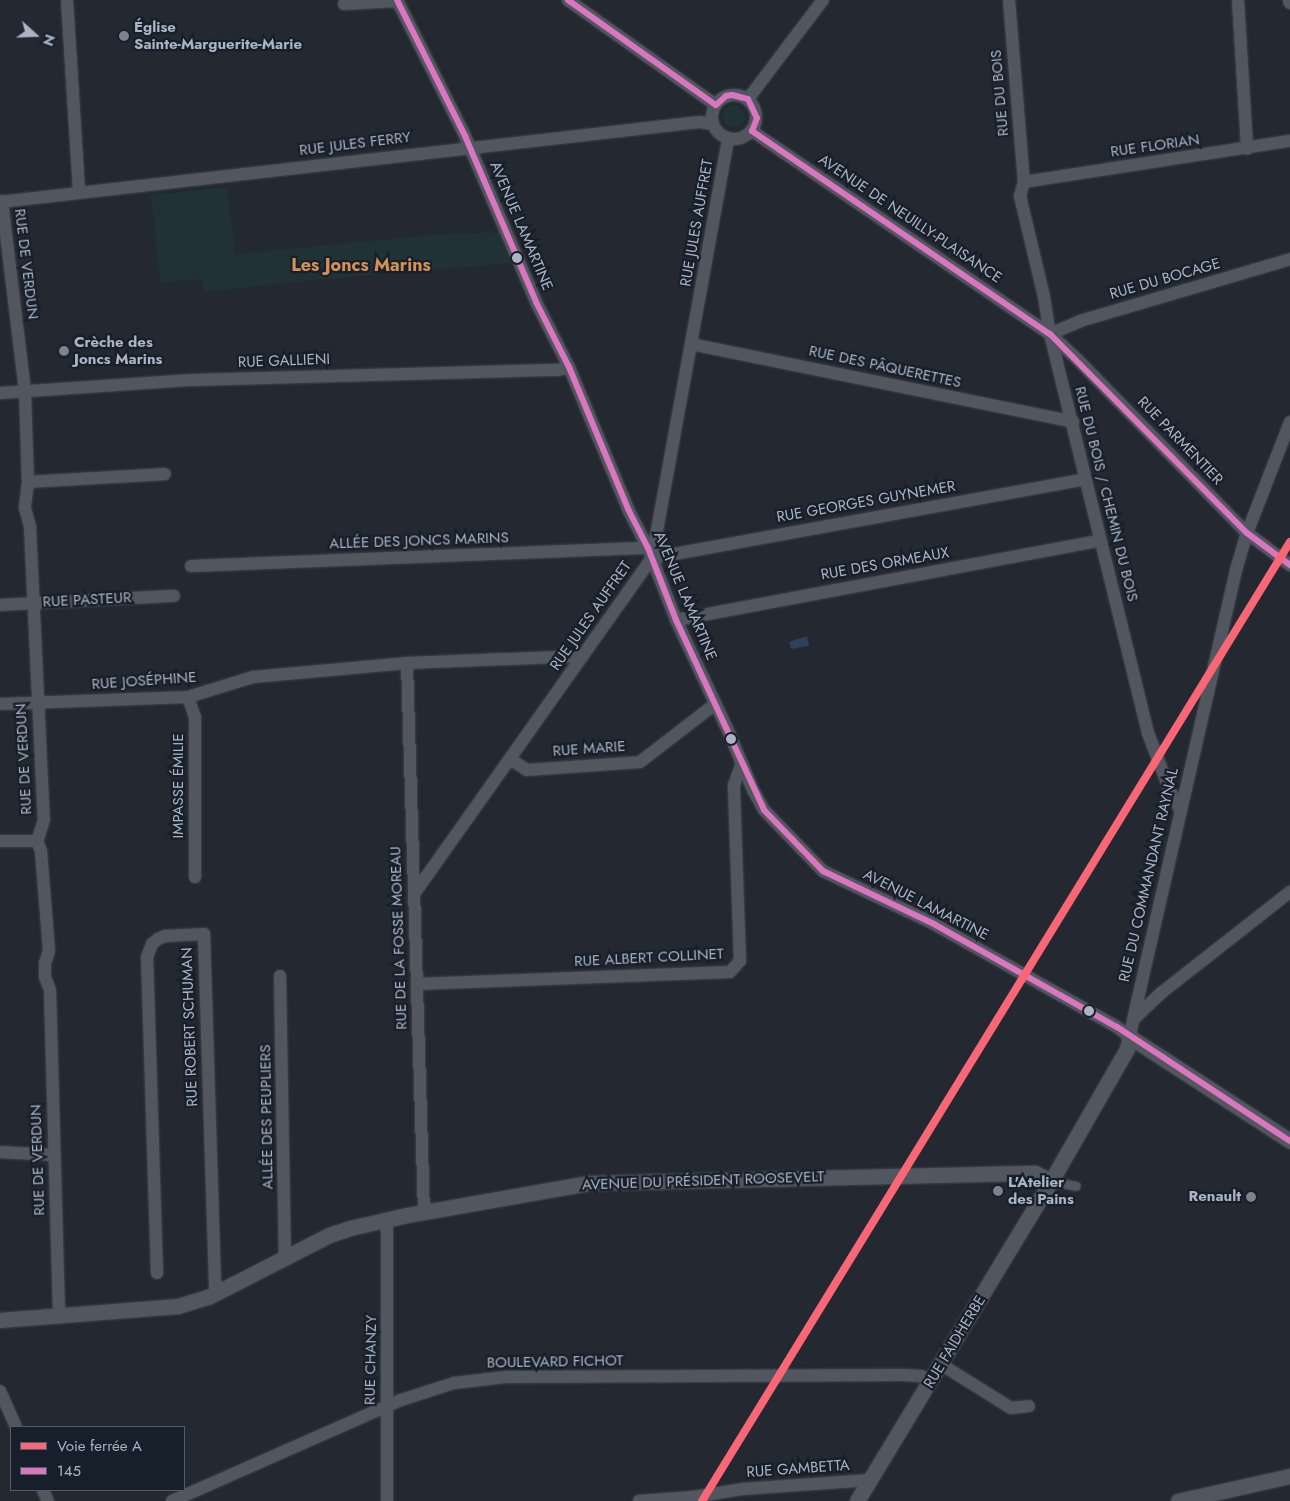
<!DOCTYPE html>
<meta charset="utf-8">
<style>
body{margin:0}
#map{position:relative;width:1290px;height:1501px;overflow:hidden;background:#242830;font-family:Jost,sans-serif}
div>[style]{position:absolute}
.green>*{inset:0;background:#213236}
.round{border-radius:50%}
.water>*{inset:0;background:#2f405a}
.roads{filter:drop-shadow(0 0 1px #40434a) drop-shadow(0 0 1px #40434a)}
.pedestrian>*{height:9px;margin:-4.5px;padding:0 4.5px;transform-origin:4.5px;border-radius:4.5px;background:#52575f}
.minor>*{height:12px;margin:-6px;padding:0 6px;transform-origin:6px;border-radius:6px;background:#52575f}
.minor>.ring{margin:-6px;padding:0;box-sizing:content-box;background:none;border:12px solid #52575f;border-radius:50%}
.tertiary>*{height:15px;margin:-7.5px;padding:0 7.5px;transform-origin:7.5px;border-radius:7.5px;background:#52575f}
.bus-1>*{height:6px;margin:-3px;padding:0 3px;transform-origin:3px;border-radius:3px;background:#da75bf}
.rail-1>*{height:8px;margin:-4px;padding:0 4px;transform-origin:4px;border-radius:4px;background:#f96776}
.dots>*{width:14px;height:14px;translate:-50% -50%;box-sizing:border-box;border:2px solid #171f2a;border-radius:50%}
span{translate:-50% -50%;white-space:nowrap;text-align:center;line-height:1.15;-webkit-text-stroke:4.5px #171f2a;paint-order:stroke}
.poi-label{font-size:15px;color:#abb4c4;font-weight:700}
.left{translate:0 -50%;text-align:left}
.right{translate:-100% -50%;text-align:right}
.street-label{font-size:15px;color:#abb4c4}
.quarter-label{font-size:18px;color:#d69054;font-weight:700}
.legend{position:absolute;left:10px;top:1426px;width:175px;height:65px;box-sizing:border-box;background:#171f2a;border:1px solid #525b68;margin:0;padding:6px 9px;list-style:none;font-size:15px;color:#abb4c4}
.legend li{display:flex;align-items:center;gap:10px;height:25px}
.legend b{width:25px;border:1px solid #525b68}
.north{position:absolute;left:10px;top:10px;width:50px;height:50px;-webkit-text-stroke:4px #171f2a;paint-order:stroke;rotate:110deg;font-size:14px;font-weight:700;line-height:20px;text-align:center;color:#abb4c4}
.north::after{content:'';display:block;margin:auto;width:18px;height:22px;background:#abb4c4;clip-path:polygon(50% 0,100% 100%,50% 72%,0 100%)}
</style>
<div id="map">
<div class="green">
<i class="round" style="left:723px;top:105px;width:22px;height:22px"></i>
<i style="clip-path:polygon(227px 187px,235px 254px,431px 235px,498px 232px,511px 263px,324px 279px,204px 292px,201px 279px,160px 282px,151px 195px)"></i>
</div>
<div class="water">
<i style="clip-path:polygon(807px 636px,809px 646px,791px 649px,789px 642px)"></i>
</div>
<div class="roads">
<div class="pedestrian">
<i style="left:1051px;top:1181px;width:25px;rotate:11deg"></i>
</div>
<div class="minor">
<i style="left:67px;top:0;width:193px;rotate:86.4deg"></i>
<i style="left:397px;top:0;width:152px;rotate:63.4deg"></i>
<i style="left:465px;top:136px;width:181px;rotate:66.8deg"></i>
<i style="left:536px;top:302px;width:73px;rotate:63.1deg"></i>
<i style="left:569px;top:367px;width:154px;rotate:67.4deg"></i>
<i style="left:628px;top:509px;width:44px;rotate:62.9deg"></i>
<i style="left:648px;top:548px;width:77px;rotate:68.7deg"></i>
<i style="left:676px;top:620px;width:127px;rotate:64.8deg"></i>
<i style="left:730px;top:735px;width:60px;rotate:67.3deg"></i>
<i style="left:753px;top:790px;width:23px;rotate:61deg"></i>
<i style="left:764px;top:810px;width:85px;rotate:46deg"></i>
<i style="left:823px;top:871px;width:123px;rotate:25.5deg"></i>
<i style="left:934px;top:924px;width:210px;rotate:29.4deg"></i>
<i style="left:1117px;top:1027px;width:16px;rotate:38deg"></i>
<i style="left:1130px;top:1037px;width:17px;rotate:-80deg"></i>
<i style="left:1133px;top:1020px;width:39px;rotate:-44deg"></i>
<i style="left:1161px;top:993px;width:164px;rotate:-38.1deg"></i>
<i style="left:568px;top:0;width:181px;rotate:35.4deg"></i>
<i style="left:1009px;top:0;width:183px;rotate:85.3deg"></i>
<i style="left:1024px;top:182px;width:15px;rotate:106deg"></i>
<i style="left:1020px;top:196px;width:104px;rotate:76.6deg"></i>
<i style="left:1044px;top:297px;width:37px;rotate:81deg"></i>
<i style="left:1050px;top:334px;width:411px;rotate:76.2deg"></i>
<i style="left:1148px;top:733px;width:62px;rotate:69.2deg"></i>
<i style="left:1170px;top:791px;width:21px;rotate:61deg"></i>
<i style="left:1238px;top:0;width:149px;rotate:86.5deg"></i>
<i style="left:344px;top:4px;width:53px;rotate:-3.2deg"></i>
<i class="ring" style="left:712px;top:95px;width:32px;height:32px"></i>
<i style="left:748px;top:99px;width:124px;rotate:-52.9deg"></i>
<i style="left:752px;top:131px;width:361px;rotate:34.3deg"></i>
<i style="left:1050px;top:334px;width:37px;rotate:43deg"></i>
<i style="left:1077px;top:359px;width:243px;rotate:45.7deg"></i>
<i style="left:1247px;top:533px;width:54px;rotate:36.7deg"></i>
<i style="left:1024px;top:182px;width:269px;rotate:-8.8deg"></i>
<i style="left:2px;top:201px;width:192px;rotate:83.1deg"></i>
<i style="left:25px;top:392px;width:90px;rotate:88.1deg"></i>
<i style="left:28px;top:482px;width:26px;rotate:97deg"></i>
<i style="left:25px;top:508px;width:20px;rotate:75deg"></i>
<i style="left:30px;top:527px;width:293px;rotate:87.3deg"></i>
<i style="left:44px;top:820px;width:22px;rotate:108deg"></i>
<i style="left:37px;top:841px;width:11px;rotate:68deg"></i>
<i style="left:41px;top:851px;width:100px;rotate:85.4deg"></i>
<i style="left:49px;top:951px;width:13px;rotate:108deg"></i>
<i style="left:45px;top:963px;width:14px;rotate:90deg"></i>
<i style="left:45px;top:977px;width:14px;rotate:69deg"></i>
<i style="left:50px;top:990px;width:324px;rotate:88.4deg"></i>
<i style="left:0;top:202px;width:704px;rotate:-6.53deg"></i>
<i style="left:699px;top:122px;width:14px;rotate:8deg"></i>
<i style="left:1050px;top:334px;width:33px;rotate:-23deg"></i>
<i style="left:1080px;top:321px;width:219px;rotate:-16.4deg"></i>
<i style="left:691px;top:344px;width:390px;rotate:11.5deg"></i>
<i style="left:0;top:393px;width:193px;rotate:-3.9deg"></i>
<i style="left:193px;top:380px;width:365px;rotate:-1.6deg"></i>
<i style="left:558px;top:370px;width:11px;rotate:-15deg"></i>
<i style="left:28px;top:482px;width:137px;rotate:-3.3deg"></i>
<i style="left:652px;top:558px;width:441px;rotate:-10.3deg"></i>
<i style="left:191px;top:566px;width:457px;rotate:-2.3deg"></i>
<i style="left:0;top:605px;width:174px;rotate:-3deg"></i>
<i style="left:676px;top:620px;width:431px;rotate:-10.6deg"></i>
<i style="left:407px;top:663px;width:549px;rotate:88.23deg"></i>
<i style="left:188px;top:697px;width:21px;rotate:71deg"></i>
<i style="left:195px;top:717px;width:160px;rotate:90deg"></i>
<i style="left:0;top:704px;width:188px;rotate:-2.1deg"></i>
<i style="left:188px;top:697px;width:68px;rotate:-17.1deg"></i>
<i style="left:253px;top:677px;width:155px;rotate:-5.2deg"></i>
<i style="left:407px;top:663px;width:176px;rotate:-2.3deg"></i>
<i style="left:510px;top:759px;width:20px;rotate:33deg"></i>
<i style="left:527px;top:770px;width:113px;rotate:-4deg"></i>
<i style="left:640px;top:762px;width:95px;rotate:-37.7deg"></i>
<i style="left:0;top:841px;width:37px"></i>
<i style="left:414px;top:894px;width:412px;rotate:-54.7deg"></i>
<i style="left:652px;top:558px;width:427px;rotate:-79.7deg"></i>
<i style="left:280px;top:976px;width:282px;rotate:89deg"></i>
<i style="left:417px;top:984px;width:313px;rotate:-2.2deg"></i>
<i style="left:730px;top:972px;width:15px;rotate:-48deg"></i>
<i style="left:740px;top:961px;width:176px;rotate:-92deg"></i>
<i style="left:734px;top:785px;width:23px;rotate:-70deg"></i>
<i style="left:1133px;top:1020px;width:465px;rotate:-77.1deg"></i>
<i style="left:1237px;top:567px;width:35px;rotate:-74deg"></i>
<i style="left:1247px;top:533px;width:119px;rotate:-68.8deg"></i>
<i style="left:0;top:1152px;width:54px;rotate:3.2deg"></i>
<i style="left:387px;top:1219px;width:282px;rotate:90deg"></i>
<i style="left:157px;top:1273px;width:316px;rotate:-91.8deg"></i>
<i style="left:147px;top:957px;width:14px;rotate:-69deg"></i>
<i style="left:152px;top:944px;width:8px;rotate:-40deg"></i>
<i style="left:158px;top:939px;width:8px;rotate:-23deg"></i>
<i style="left:165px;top:936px;width:39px;rotate:-3deg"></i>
<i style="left:204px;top:934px;width:360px;rotate:88.2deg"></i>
<i style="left:942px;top:1365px;width:81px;rotate:31.9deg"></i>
<i style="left:1011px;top:1408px;width:18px;rotate:-6deg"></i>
<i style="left:0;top:1391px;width:39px;rotate:66deg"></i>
<i style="left:43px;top:1490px;width:12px;rotate:66deg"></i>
<i style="left:172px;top:1501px;width:250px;rotate:-23.8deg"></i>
<i style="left:401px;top:1400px;width:56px;rotate:-17.8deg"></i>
<i style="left:454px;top:1383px;width:52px;rotate:-6.6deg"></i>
<i style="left:506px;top:1377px;width:396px;rotate:-0.3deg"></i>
<i style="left:902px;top:1375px;width:19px;rotate:3deg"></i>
<i style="left:921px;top:1376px;width:12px;rotate:31deg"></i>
<i style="left:639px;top:1501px;width:54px;rotate:-4.2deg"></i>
<i style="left:693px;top:1497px;width:51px;rotate:-9.1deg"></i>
<i style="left:743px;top:1489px;width:127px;rotate:-4.1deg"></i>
</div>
<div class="tertiary">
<i style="left:1290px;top:0;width:1px;rotate:90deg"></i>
<i style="left:0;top:1320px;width:179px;rotate:-4.5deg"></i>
<i style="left:178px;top:1306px;width:31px;rotate:-17deg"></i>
<i style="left:208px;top:1297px;width:136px;rotate:-27.1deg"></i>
<i style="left:329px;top:1235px;width:22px;rotate:-18deg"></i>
<i style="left:350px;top:1228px;width:58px;rotate:-12.8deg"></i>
<i style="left:407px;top:1215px;width:184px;rotate:-10deg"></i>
<i style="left:588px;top:1183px;width:447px;rotate:-1.3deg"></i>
<i style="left:1035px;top:1173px;width:18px;rotate:27deg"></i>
<i style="left:857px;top:1501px;width:374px;rotate:-58.8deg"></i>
<i style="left:1051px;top:1181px;width:152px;rotate:-60.1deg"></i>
<i style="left:1127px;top:1049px;width:12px;rotate:-76deg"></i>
<i style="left:1130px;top:1037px;width:191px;rotate:33deg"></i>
<i style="left:1178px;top:1501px;width:115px;rotate:-12.6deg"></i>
</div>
</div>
<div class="bus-1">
<i style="left:397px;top:0;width:152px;rotate:63.4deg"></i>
<i style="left:465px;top:136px;width:181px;rotate:66.8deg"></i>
<i style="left:536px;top:302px;width:73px;rotate:63.1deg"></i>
<i style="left:569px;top:367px;width:154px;rotate:67.4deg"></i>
<i style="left:628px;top:509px;width:44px;rotate:62.9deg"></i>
<i style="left:648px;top:548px;width:77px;rotate:68.7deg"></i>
<i style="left:676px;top:620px;width:209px;rotate:65.1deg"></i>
<i style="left:764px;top:810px;width:85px;rotate:46deg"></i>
<i style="left:823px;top:871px;width:123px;rotate:25.5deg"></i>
<i style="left:934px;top:924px;width:210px;rotate:29.4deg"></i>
<i style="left:1117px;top:1027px;width:207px;rotate:33.4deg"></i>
<i style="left:568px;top:0;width:181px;rotate:35.4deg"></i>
<i style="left:716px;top:105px;width:13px;rotate:-42deg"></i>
<i style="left:726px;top:96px;width:6px;rotate:-9deg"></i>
<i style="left:732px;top:95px;width:16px;rotate:14deg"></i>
<i style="left:748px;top:99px;width:21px;rotate:65deg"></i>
<i style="left:757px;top:118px;width:14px;rotate:111deg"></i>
<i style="left:752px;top:131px;width:361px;rotate:34.3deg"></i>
<i style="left:1050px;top:334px;width:280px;rotate:45.3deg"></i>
<i style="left:1247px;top:533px;width:54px;rotate:36.7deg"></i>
</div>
<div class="rail-1">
<i style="left:702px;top:1501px;width:1125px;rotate:-58.49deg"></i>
</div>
<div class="dots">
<i style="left:124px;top:36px;background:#7c8390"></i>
<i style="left:517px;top:258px;background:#abb4c4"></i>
<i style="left:64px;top:351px;background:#7c8390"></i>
<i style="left:731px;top:739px;background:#abb4c4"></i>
<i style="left:1089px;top:1011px;background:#abb4c4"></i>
<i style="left:998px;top:1191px;background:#7c8390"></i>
<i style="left:1251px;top:1197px;background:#7c8390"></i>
</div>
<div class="poi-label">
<span class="left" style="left:134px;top:36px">Église<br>Sainte-Marguerite-Marie</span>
<span class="left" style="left:74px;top:351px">Crèche des<br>Joncs Marins</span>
<span class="left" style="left:1008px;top:1191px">L'Atelier<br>des Pains</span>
<span class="right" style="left:1241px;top:1197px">Renault</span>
</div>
<div class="street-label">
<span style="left:1000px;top:93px;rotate:-95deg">RUE DU BOIS</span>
<span style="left:355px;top:144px;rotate:-7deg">RUE JULES FERRY</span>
<span style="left:1155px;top:146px;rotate:-8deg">RUE FLORIAN</span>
<span style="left:910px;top:219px;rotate:34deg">AVENUE DE NEUILLY-PLAISANCE</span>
<span style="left:697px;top:223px;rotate:-80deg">RUE JULES AUFFRET</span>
<span style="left:521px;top:226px;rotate:67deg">AVENUE LAMARTINE</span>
<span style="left:26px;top:264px;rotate:83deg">RUE DE VERDUN</span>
<span style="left:1165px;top:279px;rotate:-16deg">RUE DU BOCAGE</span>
<span style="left:284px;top:361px;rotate:-2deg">RUE GALLIENI</span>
<span style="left:885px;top:367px;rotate:12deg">RUE DES PÂQUERETTES</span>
<span style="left:1180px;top:441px;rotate:46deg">RUE PARMENTIER</span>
<span style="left:1106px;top:494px;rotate:76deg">RUE DU BOIS / CHEMIN DU BOIS</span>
<span style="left:866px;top:502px;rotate:-10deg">RUE GEORGES GUYNEMER</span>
<span style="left:419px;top:541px;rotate:-2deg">ALLÉE DES JONCS MARINS</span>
<span style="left:885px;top:564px;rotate:-10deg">RUE DES ORMEAUX</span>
<span style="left:685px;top:596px;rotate:67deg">AVENUE LAMARTINE</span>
<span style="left:87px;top:600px;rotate:-3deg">RUE PASTEUR</span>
<span style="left:591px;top:616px;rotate:-55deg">RUE JULES AUFFRET</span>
<span style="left:144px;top:681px;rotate:-4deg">RUE JOSÉPHINE</span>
<span style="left:589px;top:749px;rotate:-4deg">RUE MARIE</span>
<span style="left:24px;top:759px;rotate:-93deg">RUE DE VERDUN</span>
<span style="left:179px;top:786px;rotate:-90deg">IMPASSE ÉMILIE</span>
<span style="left:1149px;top:875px;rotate:-77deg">RUE DU COMMANDANT RAYNAL</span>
<span style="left:926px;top:905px;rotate:27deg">AVENUE LAMARTINE</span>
<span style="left:399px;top:938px;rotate:-92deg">RUE DE LA FOSSE MOREAU</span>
<span style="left:649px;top:958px;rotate:-3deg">RUE ALBERT COLLINET</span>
<span style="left:190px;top:1027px;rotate:-92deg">RUE ROBERT SCHUMAN</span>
<span style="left:267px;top:1117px;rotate:-91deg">ALLÉE DES PEUPLIERS</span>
<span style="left:38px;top:1160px;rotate:-92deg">RUE DE VERDUN</span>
<span style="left:703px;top:1181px;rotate:-2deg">AVENUE DU PRÉSIDENT ROOSEVELT</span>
<span style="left:955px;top:1342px;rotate:-59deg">RUE FAIDHERBE</span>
<span style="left:371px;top:1360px;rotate:-89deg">RUE CHANZY</span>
<span style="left:555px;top:1362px;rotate:-1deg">BOULEVARD FICHOT</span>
<span style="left:798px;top:1469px;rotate:-4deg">RUE GAMBETTA</span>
</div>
<div class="quarter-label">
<span style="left:361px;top:265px">Les Joncs Marins</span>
</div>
<ul class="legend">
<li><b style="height:6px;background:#f96776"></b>Voie ferrée A</li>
<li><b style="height:6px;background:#da75bf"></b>145</li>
</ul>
<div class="north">N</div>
</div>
